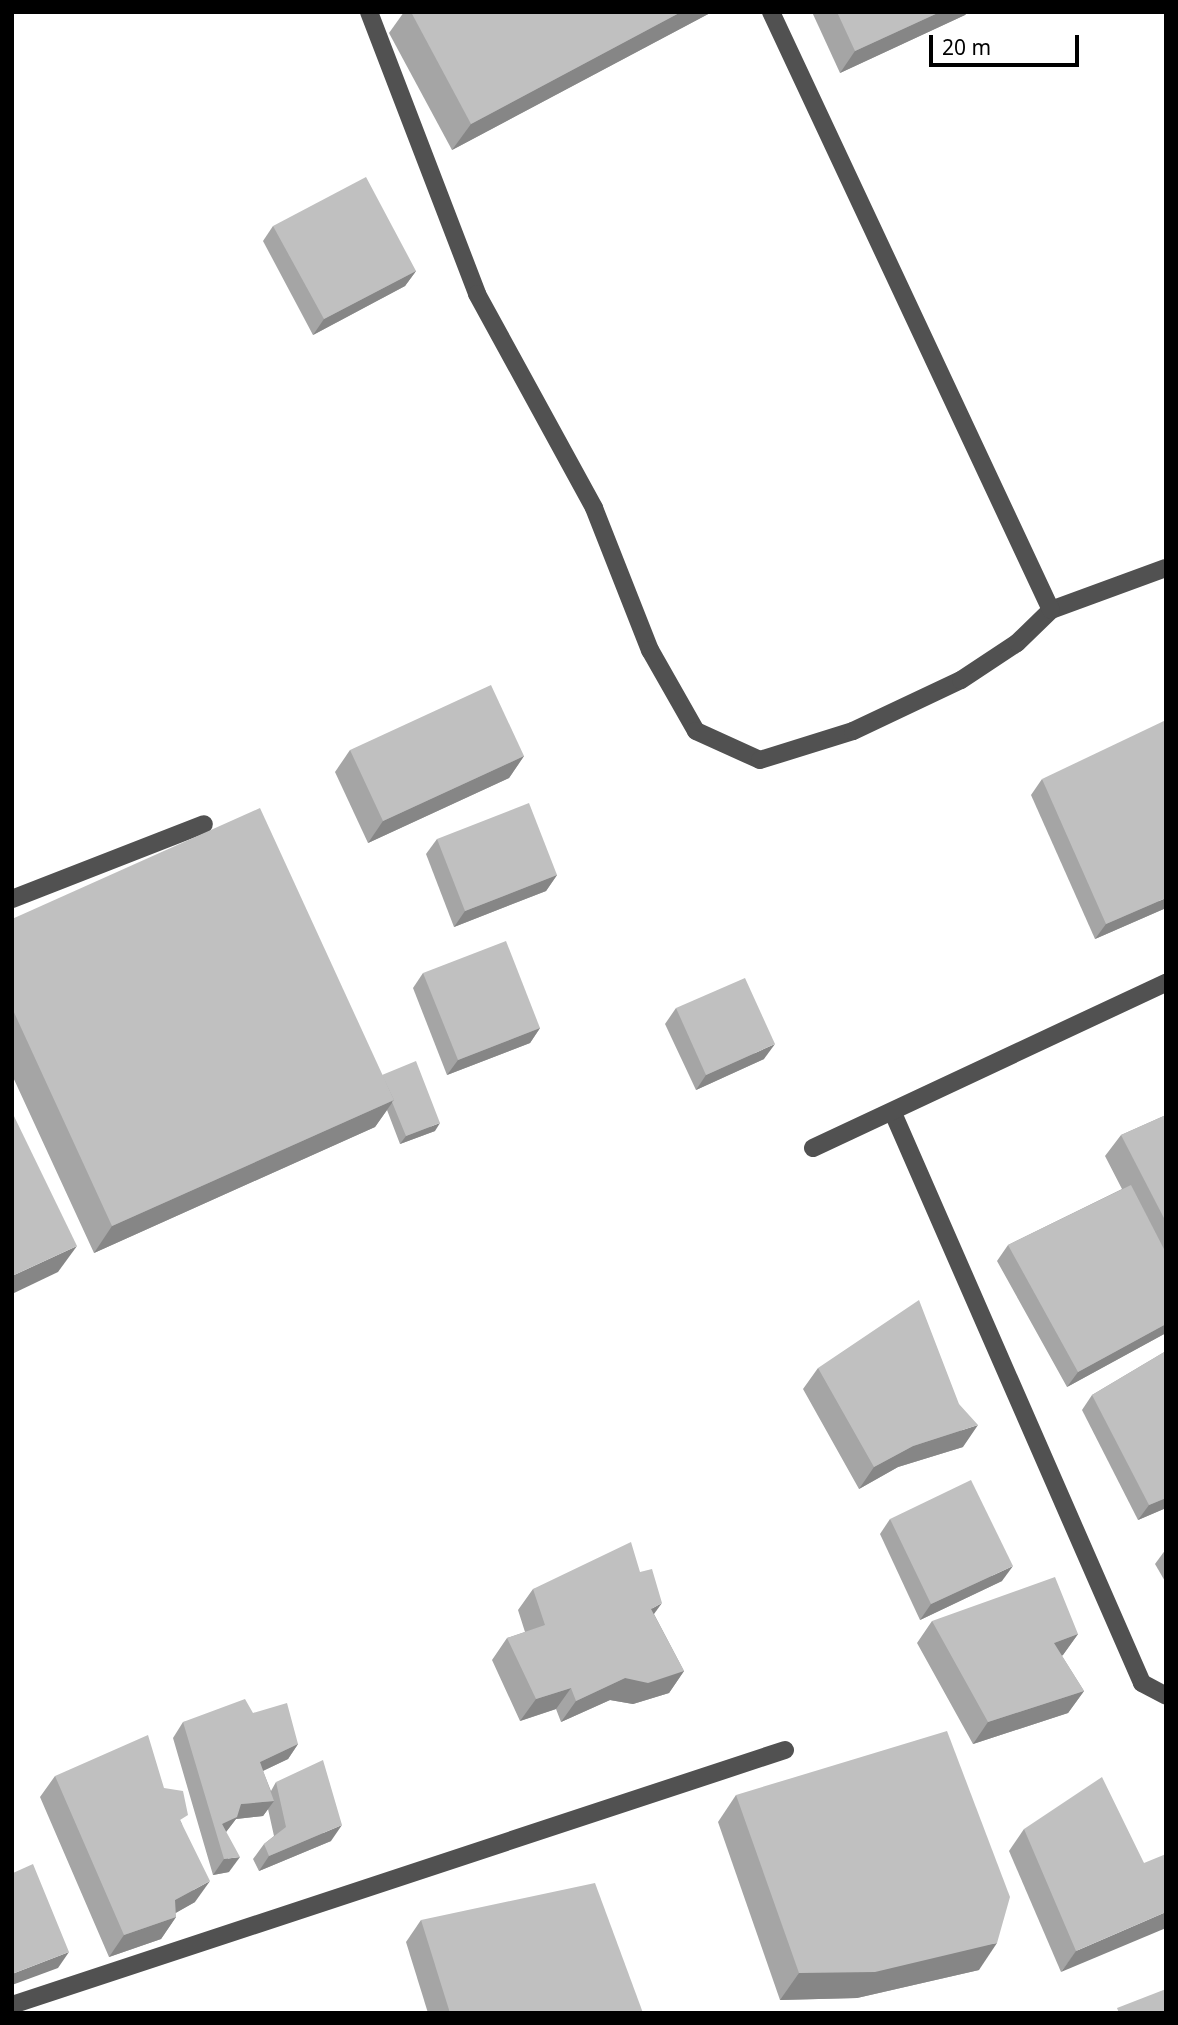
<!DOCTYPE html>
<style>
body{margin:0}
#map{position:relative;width:1178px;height:2025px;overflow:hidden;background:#fff;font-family:"Noto Sans",sans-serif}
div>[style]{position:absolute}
.minor>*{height:18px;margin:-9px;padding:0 9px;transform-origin:9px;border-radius:9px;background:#515151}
.wall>*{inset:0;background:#a5a5a5}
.shaded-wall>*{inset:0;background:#868686}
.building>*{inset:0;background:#c0c0c0}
span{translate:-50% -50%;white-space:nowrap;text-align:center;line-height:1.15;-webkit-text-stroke:5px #fff;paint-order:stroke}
.frame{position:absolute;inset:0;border:14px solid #000;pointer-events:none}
.scale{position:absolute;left:929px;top:35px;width:150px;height:32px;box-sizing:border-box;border:4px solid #000;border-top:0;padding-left:9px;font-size:21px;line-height:24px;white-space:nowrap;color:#000;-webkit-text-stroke:5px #fff;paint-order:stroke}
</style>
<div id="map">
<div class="minor">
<i style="left:369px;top:12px;width:302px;rotate:69deg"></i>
<i style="left:477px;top:294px;width:244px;rotate:61.3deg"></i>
<i style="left:594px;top:508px;width:153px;rotate:68.5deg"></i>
<i style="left:650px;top:650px;width:93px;rotate:60.4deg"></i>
<i style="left:696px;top:731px;width:70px;rotate:24.4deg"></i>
<i style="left:760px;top:760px;width:97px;rotate:-17.3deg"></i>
<i style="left:853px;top:731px;width:119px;rotate:-25.3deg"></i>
<i style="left:961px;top:680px;width:67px;rotate:-33.5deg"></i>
<i style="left:1017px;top:643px;width:47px;rotate:-44.1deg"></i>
<i style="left:1051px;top:610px;width:122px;rotate:-20.1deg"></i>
<i style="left:771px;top:12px;width:660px;rotate:64.91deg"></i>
<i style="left:12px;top:899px;width:206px;rotate:-21.3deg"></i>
<i style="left:893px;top:1113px;width:622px;rotate:66.4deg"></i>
<i style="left:1142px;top:1683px;width:27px;rotate:28deg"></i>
<i style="left:813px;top:1148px;width:390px;rotate:-25.1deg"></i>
<i style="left:12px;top:2005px;width:814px;rotate:-18.26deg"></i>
</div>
<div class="wall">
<i style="clip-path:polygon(404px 12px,712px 12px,452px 150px,389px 33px)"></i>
<i style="clip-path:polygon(812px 12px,968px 12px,965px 15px,840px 73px)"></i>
<i style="clip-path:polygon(273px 226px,416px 271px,405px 286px,313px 335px,263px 241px)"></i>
<i style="clip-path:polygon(350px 750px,524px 756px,509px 778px,368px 843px,335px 772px)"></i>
<i style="clip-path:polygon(1042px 779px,1166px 908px,1095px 939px,1031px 795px)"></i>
<i style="clip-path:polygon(437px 839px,557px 875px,546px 891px,454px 927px,426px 854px)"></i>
<i style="clip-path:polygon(12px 919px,382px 1075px,435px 1131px,400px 1144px,387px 1110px,375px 1127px,94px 1253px,12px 1075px)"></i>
<i style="clip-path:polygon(423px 973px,540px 1028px,530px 1043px,447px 1075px,413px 988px)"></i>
<i style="clip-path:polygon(676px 1008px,764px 1059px,696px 1090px,665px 1024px)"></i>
<i style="clip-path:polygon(1166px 1115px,1166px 1333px,1067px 1387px,997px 1261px,1008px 1245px,1122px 1189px,1105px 1156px,1121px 1135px)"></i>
<i style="clip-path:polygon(1166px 1351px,1166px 1508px,1138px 1520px,1082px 1410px,1092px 1395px)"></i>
<i style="clip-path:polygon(818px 1368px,959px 1404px,963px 1447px,898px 1467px,859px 1489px,803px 1389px)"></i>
<i style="clip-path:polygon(890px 1519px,1002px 1581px,920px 1620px,880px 1534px)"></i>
<i style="clip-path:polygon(1166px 1549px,1166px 1583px,1155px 1564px)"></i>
<i style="clip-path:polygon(640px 1572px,654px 1614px,684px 1671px,669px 1693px,633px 1704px,610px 1700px,561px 1722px,556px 1709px,520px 1721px,492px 1660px,507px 1638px,525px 1632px,518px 1610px,533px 1589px)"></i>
<i style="clip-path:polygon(932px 1621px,1078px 1634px,1062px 1656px,1084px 1691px,1068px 1713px,973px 1744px,917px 1643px)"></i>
<i style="clip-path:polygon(253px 1713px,298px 1744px,288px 1759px,263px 1771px,271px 1791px,276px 1782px,331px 1841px,259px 1871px,253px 1859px,264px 1844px,274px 1836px,268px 1809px,263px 1816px,236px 1819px,226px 1832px,229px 1872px,213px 1875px,173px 1738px,183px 1722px)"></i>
<i style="clip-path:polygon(55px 1776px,164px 1788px,182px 1824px,195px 1902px,175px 1913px,176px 1917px,161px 1939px,109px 1957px,40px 1797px)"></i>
<i style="clip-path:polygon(736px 1795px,979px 1970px,857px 1998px,780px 2000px,718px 1822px)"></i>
<i style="clip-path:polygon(1024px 1829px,1144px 1863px,1061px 1972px,1009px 1851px)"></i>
<i style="clip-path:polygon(421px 1920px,643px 2013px,428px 2013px,406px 1942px)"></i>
</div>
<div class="shaded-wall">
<i style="clip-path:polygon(681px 12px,712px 12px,452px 150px,471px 124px)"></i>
<i style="clip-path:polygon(940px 12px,968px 12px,965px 15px,840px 73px,855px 51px)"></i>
<i style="clip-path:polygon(416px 271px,405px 286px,313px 335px,324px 319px)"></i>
<i style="clip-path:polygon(524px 756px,509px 778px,368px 843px,383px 821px)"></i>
<i style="clip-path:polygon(557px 875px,546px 891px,454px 927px,465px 911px)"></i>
<i style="clip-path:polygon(1166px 898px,1166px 908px,1095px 939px,1106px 924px)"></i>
<i style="clip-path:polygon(540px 1028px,530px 1043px,447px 1075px,458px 1060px)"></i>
<i style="clip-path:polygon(775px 1044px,764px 1059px,696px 1090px,706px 1075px)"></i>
<i style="clip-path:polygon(394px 1100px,375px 1127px,94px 1253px,112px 1226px)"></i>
<i style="clip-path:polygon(440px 1123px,435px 1131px,400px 1144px,406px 1136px)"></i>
<i style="clip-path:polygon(77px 1246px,58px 1272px,12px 1294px,12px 1276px)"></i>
<i style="clip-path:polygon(1166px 1324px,1166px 1333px,1067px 1387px,1078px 1372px)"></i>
<i style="clip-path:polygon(978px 1425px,963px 1447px,898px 1467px,859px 1489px,874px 1467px,913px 1446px)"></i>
<i style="clip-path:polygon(1166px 1498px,1166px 1508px,1138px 1520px,1149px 1505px)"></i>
<i style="clip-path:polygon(1013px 1566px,1002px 1581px,920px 1620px,931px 1604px)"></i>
<i style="clip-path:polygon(662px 1603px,646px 1625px,651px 1609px)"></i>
<i style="clip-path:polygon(1078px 1634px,1063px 1655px,1039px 1664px,1054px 1643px)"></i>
<i style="clip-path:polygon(684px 1671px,669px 1693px,633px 1704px,610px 1700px,561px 1722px,576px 1701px,625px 1678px)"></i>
<i style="clip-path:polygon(571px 1688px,556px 1709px,520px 1721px,536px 1699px)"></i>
<i style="clip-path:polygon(1084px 1691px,1068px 1713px,973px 1744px,988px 1722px)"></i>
<i style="clip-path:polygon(298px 1744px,288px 1759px,250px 1777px,260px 1762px)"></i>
<i style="clip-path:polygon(274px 1801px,263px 1816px,236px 1819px,226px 1832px,222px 1824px,241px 1804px)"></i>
<i style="clip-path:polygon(342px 1825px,331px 1841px,259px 1871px,269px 1856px)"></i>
<i style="clip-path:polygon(240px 1857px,229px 1872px,213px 1875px,224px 1859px)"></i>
<i style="clip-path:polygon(210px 1881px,195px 1902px,160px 1922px,175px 1900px)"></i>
<i style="clip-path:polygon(1166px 1912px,1166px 1928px,1061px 1972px,1076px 1951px)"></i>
<i style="clip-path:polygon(176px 1917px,161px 1939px,109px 1957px,124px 1935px)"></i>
<i style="clip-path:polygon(997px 1943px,979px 1970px,857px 1998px,780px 2000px,799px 1973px)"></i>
<i style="clip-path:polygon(69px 1952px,58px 1968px,12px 1985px,12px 1974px)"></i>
</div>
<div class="building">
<i style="clip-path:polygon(411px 12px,681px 12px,471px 124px)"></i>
<i style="clip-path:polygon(837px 12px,940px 12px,855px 51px)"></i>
<i style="clip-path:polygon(366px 177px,416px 271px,324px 319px,273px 226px)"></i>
<i style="clip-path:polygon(491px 685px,524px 756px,383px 821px,350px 750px)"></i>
<i style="clip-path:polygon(1166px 720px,1166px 898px,1106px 924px,1042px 779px)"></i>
<i style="clip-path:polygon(529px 803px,557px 875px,465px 911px,437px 839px)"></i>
<i style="clip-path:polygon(260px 808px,394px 1100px,112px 1226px,12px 1008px,12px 919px)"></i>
<i style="clip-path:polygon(506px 941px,540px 1028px,458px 1060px,423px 973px)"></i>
<i style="clip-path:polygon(745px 978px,775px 1044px,706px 1075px,676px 1008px)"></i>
<i style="clip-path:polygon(416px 1061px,440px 1123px,406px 1136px,392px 1102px,394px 1100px,382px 1075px)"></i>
<i style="clip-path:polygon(12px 1112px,77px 1246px,12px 1276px)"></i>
<i style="clip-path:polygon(1166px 1115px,1166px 1222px,1121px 1135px)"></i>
<i style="clip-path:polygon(1131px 1185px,1166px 1253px,1166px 1324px,1078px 1372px,1008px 1245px)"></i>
<i style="clip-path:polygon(919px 1300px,959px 1404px,978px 1425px,913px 1446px,874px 1467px,818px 1368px)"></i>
<i style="clip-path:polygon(1166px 1351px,1166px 1498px,1149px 1505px,1092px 1395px)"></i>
<i style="clip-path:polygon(971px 1480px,1013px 1566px,931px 1604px,890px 1519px)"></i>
<i style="clip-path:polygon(631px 1542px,640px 1572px,652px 1569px,662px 1603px,651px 1609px,684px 1671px,648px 1683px,625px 1678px,576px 1701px,571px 1688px,536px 1699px,507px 1638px,545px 1625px,533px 1589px)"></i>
<i style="clip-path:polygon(1055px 1577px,1078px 1634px,1054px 1643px,1084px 1691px,988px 1722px,932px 1621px)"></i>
<i style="clip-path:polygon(245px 1699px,253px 1713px,287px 1703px,298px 1744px,260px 1762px,274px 1801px,241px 1804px,237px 1817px,222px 1824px,240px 1857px,224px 1859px,183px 1722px)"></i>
<i style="clip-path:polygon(947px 1731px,1010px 1897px,997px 1943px,875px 1972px,799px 1973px,736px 1795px)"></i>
<i style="clip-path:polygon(148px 1735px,164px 1788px,183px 1791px,188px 1815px,180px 1820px,210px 1881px,175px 1900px,176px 1917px,124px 1935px,55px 1776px)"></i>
<i style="clip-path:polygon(323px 1760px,342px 1825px,269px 1856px,264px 1844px,286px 1827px,276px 1782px)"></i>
<i style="clip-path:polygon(1102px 1777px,1144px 1863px,1166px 1854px,1166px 1912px,1076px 1951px,1024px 1829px)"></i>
<i style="clip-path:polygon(33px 1864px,69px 1952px,12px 1974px,12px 1869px,13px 1873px)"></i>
<i style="clip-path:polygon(595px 1883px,643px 2013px,450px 2013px,421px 1920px)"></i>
<i style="clip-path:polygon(1166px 1989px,1166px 2013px,1119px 2013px,1117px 2008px)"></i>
</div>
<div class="frame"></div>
<div class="scale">20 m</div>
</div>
